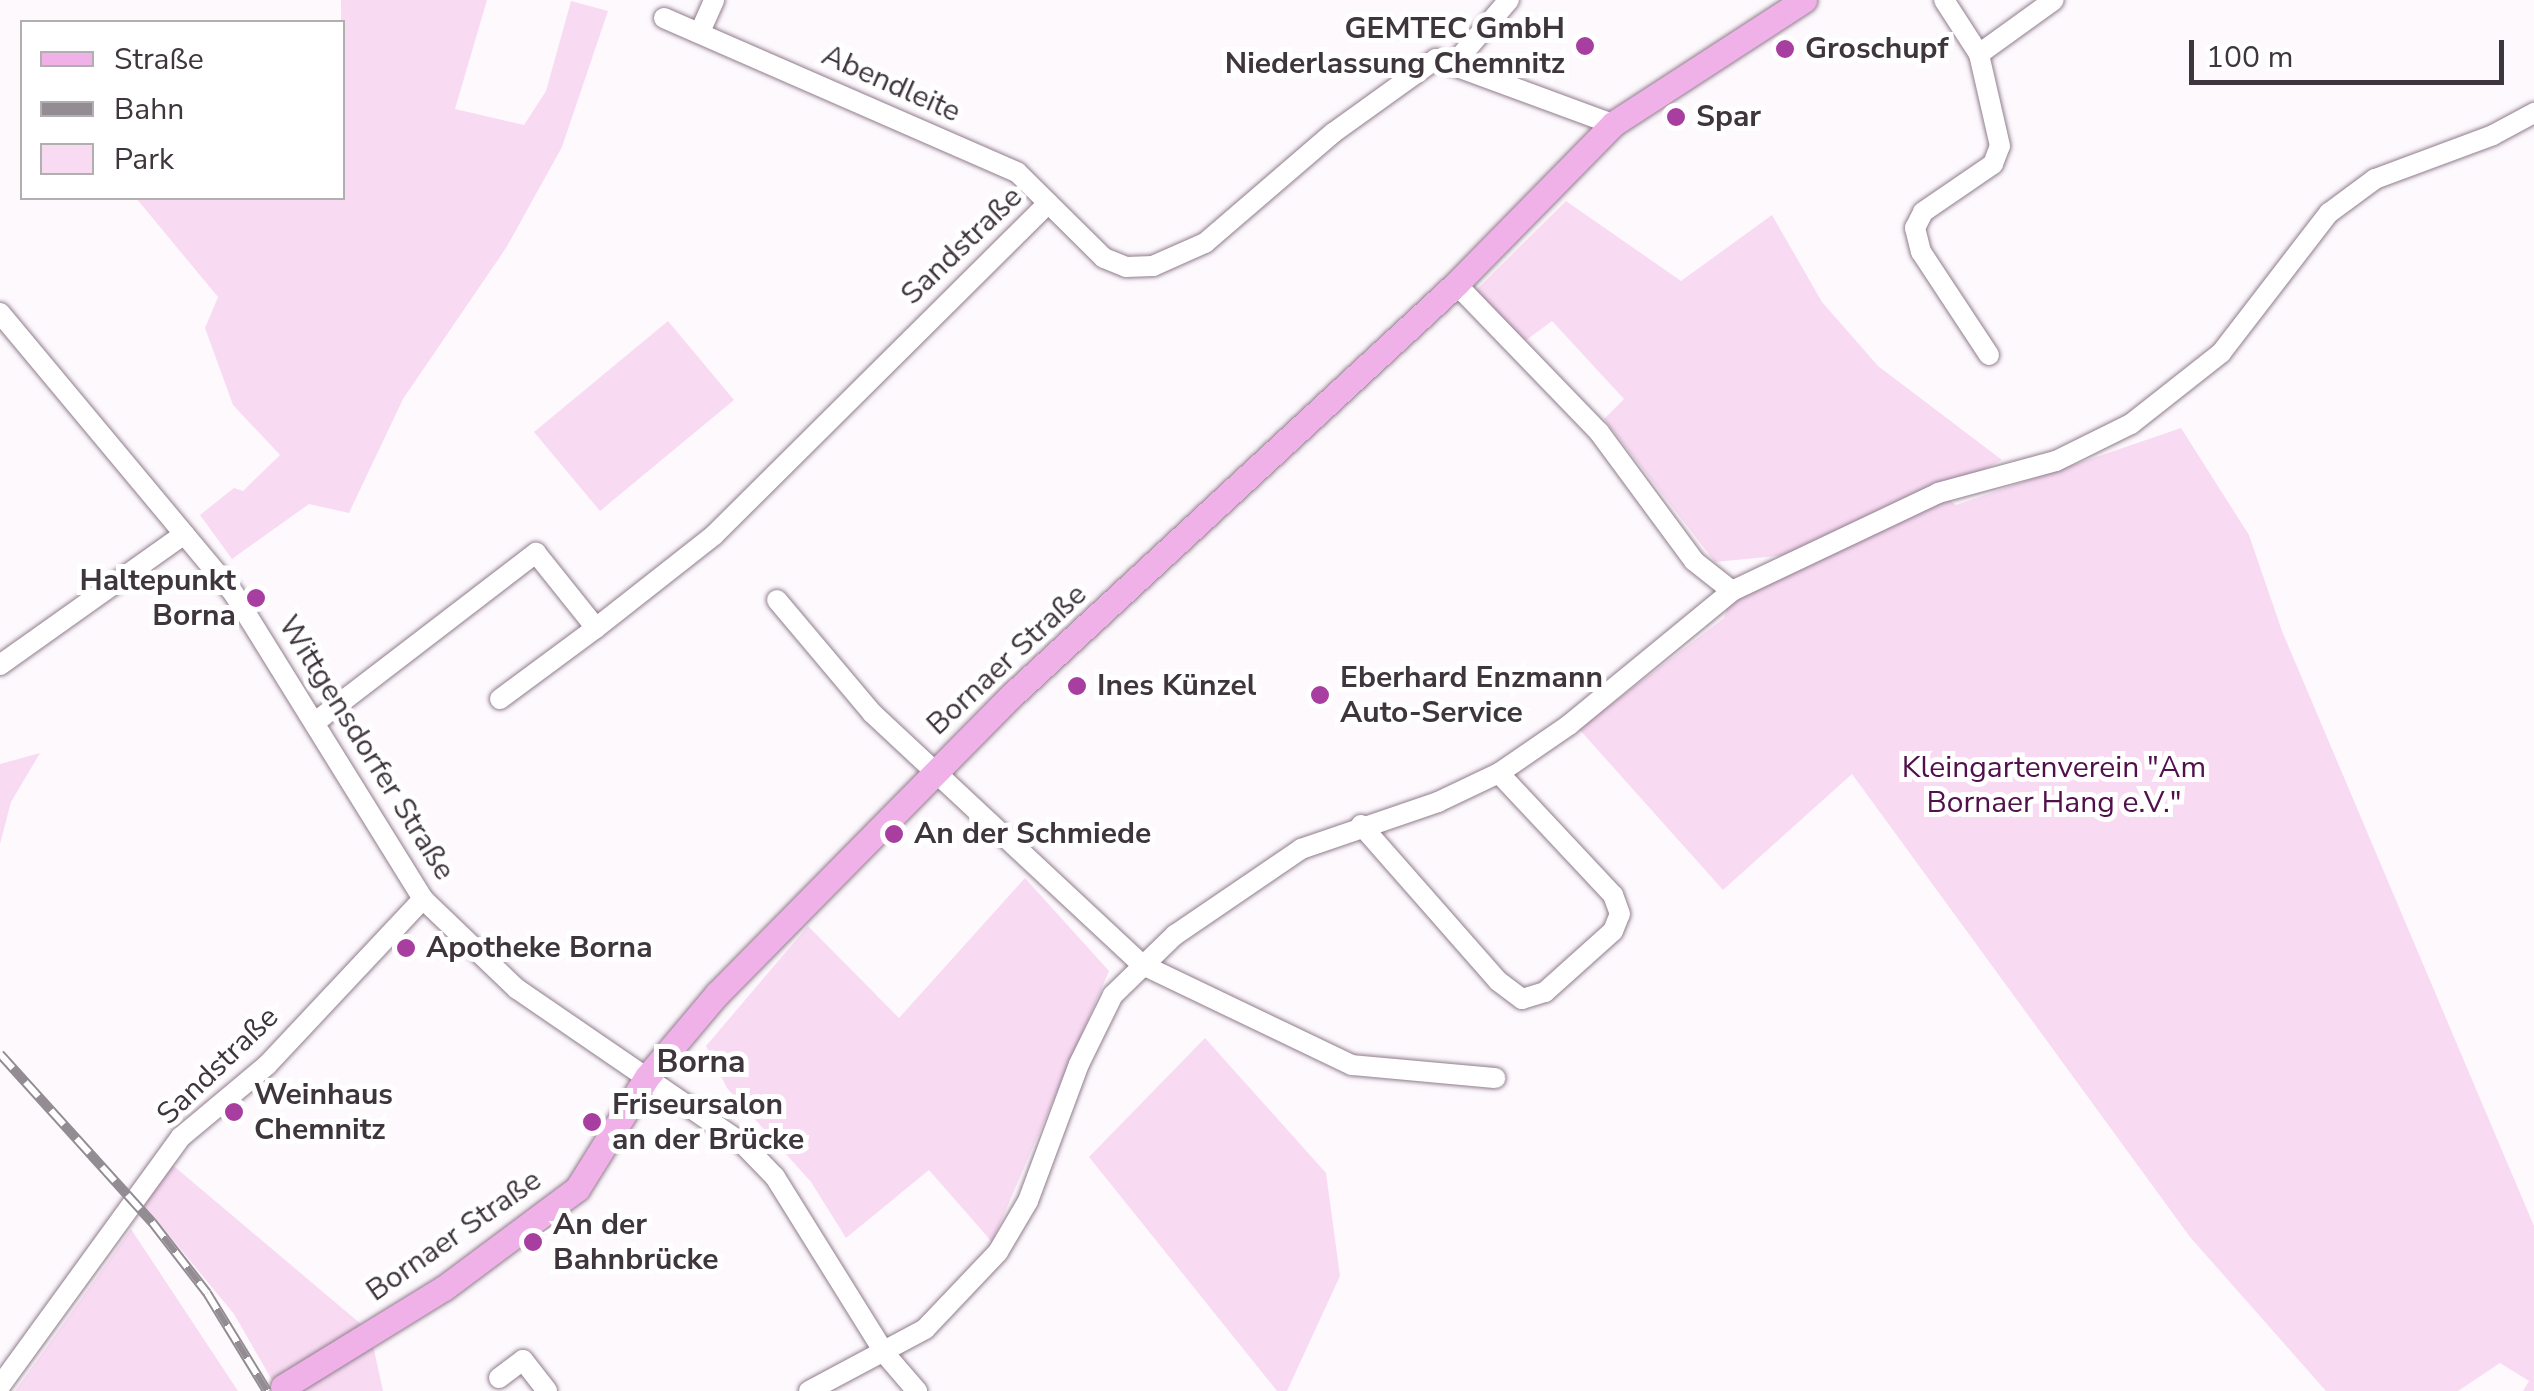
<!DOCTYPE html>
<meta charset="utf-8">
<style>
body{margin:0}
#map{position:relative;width:2534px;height:1391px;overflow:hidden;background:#fdf9fd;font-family:"Nunito Sans",sans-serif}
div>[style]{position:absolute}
.green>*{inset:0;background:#f8dbf3}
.roads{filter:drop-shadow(0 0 2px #907c8c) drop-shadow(0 0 2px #907c8c)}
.minor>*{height:20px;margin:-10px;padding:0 10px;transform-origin:10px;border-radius:10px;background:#fff}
.major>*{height:25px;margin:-12.5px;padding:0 12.5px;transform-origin:12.5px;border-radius:12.5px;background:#f0b1e9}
.rail>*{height:10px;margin-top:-5px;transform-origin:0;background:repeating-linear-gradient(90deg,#fff 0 19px,#938c92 0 38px);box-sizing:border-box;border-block:2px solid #938c92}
.dots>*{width:28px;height:28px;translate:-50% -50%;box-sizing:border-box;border:5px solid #fff;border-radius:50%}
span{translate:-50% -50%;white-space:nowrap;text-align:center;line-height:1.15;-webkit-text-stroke:10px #fff;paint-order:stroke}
.poi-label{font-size:30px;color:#3f363d;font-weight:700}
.right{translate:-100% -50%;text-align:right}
.left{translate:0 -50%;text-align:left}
.street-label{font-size:30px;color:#3f363d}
.park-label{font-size:30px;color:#510f4c}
.neighbourhood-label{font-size:32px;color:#3f363d;font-weight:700}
.legend{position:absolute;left:20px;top:20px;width:325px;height:180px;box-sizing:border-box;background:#fff;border:2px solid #b2afb1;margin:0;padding:12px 18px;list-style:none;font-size:30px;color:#3f363d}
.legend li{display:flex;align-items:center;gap:20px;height:50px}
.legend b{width:50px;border:2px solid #b2afb1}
.scale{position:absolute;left:2189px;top:40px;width:315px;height:45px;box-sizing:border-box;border:5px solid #3f363d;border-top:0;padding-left:12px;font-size:30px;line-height:35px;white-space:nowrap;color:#3f363d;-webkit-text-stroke:8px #fff;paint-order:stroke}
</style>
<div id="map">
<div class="green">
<i style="clip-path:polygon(341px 0,487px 0,455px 109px,524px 125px,546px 91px,571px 1px,608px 11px,562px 147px,506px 248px,403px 399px,349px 513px,309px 504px,232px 559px,200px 515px,234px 488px,243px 491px,280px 455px,233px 405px,205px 328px,218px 297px,136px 198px,342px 198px)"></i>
<i style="clip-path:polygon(1566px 201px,1681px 281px,1772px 215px,1822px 302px,1878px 366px,2002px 460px,1939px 492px,1956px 505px,2181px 428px,2249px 535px,2282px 631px,2534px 1226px,2534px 1391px,2523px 1391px,2529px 1381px,2500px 1363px,2458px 1391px,2326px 1391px,2190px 1237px,1852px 774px,1723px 890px,1579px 729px,1724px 618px,1732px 591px,1797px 554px,1715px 562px,1604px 419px,1624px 399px,1552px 321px,1521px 344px,1471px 295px)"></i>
<i style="clip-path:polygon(668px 321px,734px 400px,600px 511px,534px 432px)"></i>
<i style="clip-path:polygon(40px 753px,11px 802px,0 844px,0 764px)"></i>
<i style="clip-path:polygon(1025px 878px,1109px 971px,992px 1242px,929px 1170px,846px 1238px,811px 1182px,727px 1088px,706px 1046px,808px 926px,899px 1018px)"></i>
<i style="clip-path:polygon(1205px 1038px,1326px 1173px,1340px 1276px,1287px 1391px,1277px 1391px,1089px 1157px)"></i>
<i style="clip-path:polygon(169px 1162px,368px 1330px,272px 1380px,234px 1314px,142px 1203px)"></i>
<i style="clip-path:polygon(131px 1229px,238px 1391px,15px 1391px,107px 1263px)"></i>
<i style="clip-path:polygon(371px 1336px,383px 1391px,290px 1391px)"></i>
</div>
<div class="roads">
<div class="minor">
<i style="left:1944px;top:0;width:64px;rotate:57.1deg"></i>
<i style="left:664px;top:18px;width:386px;rotate:23.6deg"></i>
<i style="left:1018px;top:173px;width:121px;rotate:44.7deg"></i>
<i style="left:1104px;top:258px;width:24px;rotate:22deg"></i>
<i style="left:1126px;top:267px;width:27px;rotate:-2deg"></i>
<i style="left:1153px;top:266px;width:57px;rotate:-23.9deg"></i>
<i style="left:1205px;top:243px;width:169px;rotate:-40.7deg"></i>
<i style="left:1333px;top:133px;width:127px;rotate:-35.7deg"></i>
<i style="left:1436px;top:59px;width:189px;rotate:20.2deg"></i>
<i style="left:700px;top:32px;width:35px;rotate:-66deg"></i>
<i style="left:1453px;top:65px;width:86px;rotate:-49.3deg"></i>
<i style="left:1456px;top:284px;width:206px;rotate:46deg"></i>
<i style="left:1599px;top:432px;width:160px;rotate:53.6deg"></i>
<i style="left:1694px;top:561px;width:48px;rotate:38.3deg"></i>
<i style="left:0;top:313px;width:366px;rotate:50.2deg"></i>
<i style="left:234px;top:594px;width:359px;rotate:58.2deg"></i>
<i style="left:423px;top:899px;width:130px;rotate:43.8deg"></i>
<i style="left:517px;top:989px;width:274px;rotate:34.4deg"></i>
<i style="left:743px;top:1144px;width:46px;rotate:45.9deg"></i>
<i style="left:775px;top:1177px;width:210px;rotate:58.1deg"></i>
<i style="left:886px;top:1355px;width:48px;rotate:49.3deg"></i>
<i style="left:1989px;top:355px;width:123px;rotate:-123.4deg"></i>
<i style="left:1921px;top:252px;width:25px;rotate:-104deg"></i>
<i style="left:1915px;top:228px;width:18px;rotate:-63deg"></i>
<i style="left:1923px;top:212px;width:85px;rotate:-34.4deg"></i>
<i style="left:1993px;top:164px;width:19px;rotate:-69deg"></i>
<i style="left:2000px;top:146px;width:94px;rotate:-102.9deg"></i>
<i style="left:1979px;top:54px;width:92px;rotate:-35.8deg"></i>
<i style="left:777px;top:600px;width:148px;rotate:49.9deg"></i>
<i style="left:872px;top:713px;width:368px;rotate:43deg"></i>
<i style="left:1141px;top:964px;width:234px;rotate:25.6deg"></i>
<i style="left:1352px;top:1065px;width:144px;rotate:5.2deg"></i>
<i style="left:0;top:665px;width:226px;rotate:-35.4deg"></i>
<i style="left:500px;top:699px;width:119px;rotate:-36.5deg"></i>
<i style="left:318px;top:720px;width:275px;rotate:-37.5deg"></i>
<i style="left:536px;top:553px;width:96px;rotate:51.3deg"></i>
<i style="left:596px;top:628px;width:150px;rotate:-38.2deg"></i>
<i style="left:714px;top:535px;width:471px;rotate:-44.8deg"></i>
<i style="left:1361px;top:825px;width:208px;rotate:48.7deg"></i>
<i style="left:1498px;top:981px;width:30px;rotate:37deg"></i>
<i style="left:1522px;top:999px;width:24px;rotate:-17deg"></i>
<i style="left:1545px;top:992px;width:91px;rotate:-41.9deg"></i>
<i style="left:1613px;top:931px;width:18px;rotate:-68deg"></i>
<i style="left:1620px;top:914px;width:20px;rotate:-110deg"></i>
<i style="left:1613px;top:895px;width:167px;rotate:-133.1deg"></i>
<i style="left:499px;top:1378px;width:30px;rotate:-37deg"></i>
<i style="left:523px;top:1360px;width:39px;rotate:52deg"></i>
<i style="left:0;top:1386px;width:308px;rotate:-54deg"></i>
<i style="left:181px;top:1137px;width:112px;rotate:-39.9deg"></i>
<i style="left:267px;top:1065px;width:228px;rotate:-46.8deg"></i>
<i style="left:809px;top:1391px;width:132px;rotate:-28.1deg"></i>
<i style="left:925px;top:1329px;width:106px;rotate:-46.5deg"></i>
<i style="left:998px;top:1252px;width:59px;rotate:-59.5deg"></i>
<i style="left:1028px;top:1201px;width:146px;rotate:-69.6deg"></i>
<i style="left:1079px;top:1064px;width:77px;rotate:-63.8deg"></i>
<i style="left:1113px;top:995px;width:86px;rotate:-44.1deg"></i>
<i style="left:1175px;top:935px;width:153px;rotate:-34.3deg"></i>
<i style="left:1301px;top:849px;width:145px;rotate:-18.9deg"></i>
<i style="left:1438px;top:802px;width:68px;rotate:-25.4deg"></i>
<i style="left:1499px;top:773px;width:85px;rotate:-34.4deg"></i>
<i style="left:1569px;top:725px;width:211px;rotate:-39.4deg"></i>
<i style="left:1732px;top:591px;width:228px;rotate:-25.4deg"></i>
<i style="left:1938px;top:493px;width:122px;rotate:-15.2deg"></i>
<i style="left:2056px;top:461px;width:84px;rotate:-26.3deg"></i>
<i style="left:2131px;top:424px;width:115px;rotate:-38.3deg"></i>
<i style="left:2221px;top:353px;width:177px;rotate:-52.4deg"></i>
<i style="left:2329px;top:213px;width:57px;rotate:-36.5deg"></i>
<i style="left:2375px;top:179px;width:126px;rotate:-20.4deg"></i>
<i style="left:2493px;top:135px;width:47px;rotate:-28.2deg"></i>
</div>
<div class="major">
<i style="left:283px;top:1387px;width:189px;rotate:-31.6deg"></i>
<i style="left:444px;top:1288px;width:166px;rotate:-36.7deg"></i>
<i style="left:577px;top:1189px;width:132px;rotate:-58deg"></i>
<i style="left:647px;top:1077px;width:109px;rotate:-49.9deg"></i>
<i style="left:717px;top:994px;width:419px;rotate:-45.4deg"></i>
<i style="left:1011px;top:696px;width:606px;rotate:-42.79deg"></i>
<i style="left:1456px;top:284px;width:224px;rotate:-45.5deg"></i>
<i style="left:1613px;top:124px;width:228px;rotate:-33deg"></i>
</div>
</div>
<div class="rail">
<i style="left:0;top:1054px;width:227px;rotate:47.9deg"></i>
<i style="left:152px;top:1222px;width:90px;rotate:52.2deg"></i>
<i style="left:207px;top:1293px;width:115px;rotate:58.5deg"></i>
</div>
<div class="dots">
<i style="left:1585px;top:46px;background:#a83e9f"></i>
<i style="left:1785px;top:49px;background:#a83e9f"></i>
<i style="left:1676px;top:117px;background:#a83e9f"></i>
<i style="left:256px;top:598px;background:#a83e9f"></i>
<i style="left:1077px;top:686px;background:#a83e9f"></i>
<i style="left:1320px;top:695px;background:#a83e9f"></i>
<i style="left:894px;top:834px;background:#a83e9f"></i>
<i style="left:406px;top:948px;background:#a83e9f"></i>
<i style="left:234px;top:1112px;background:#a83e9f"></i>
<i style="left:592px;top:1122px;background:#a83e9f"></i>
<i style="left:533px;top:1242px;background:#a83e9f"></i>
</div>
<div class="poi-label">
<span class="right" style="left:1565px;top:46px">GEMTEC GmbH<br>Niederlassung Chemnitz</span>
<span class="left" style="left:1805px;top:49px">Groschupf</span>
<span class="left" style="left:1696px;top:117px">Spar</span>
<span class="right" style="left:236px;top:598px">Haltepunkt<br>Borna</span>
<span class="left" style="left:1340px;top:695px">Eberhard Enzmann<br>Auto-Service</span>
<span class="left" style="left:1097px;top:686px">Ines Künzel</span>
<span class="left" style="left:914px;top:834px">An der Schmiede</span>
<span class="left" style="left:426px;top:948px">Apotheke Borna</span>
<span class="left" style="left:254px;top:1112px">Weinhaus<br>Chemnitz</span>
<span class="left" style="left:612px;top:1122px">Friseursalon<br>an der Brücke</span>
<span class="left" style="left:553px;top:1242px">An der<br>Bahnbrücke</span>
</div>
<div class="street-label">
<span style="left:891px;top:84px;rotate:24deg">Abendleite</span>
<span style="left:962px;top:246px;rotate:-44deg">Sandstraße</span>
<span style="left:1007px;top:660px;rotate:-43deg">Bornaer Straße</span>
<span style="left:366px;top:748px;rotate:58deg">Wittgensdorfer Straße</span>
<span style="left:218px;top:1066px;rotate:-44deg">Sandstraße</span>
<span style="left:454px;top:1236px;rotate:-35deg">Bornaer Straße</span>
</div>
<div class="park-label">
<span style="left:2054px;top:785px">Kleingartenverein "Am<br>Bornaer Hang e.V."</span>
</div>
<div class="neighbourhood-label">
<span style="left:701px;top:1062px">Borna</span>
</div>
<ul class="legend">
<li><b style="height:12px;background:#f0b1e9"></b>Straße</li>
<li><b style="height:12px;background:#938c92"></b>Bahn</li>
<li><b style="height:28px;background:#f8dbf3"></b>Park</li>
</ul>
<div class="scale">100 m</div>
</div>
